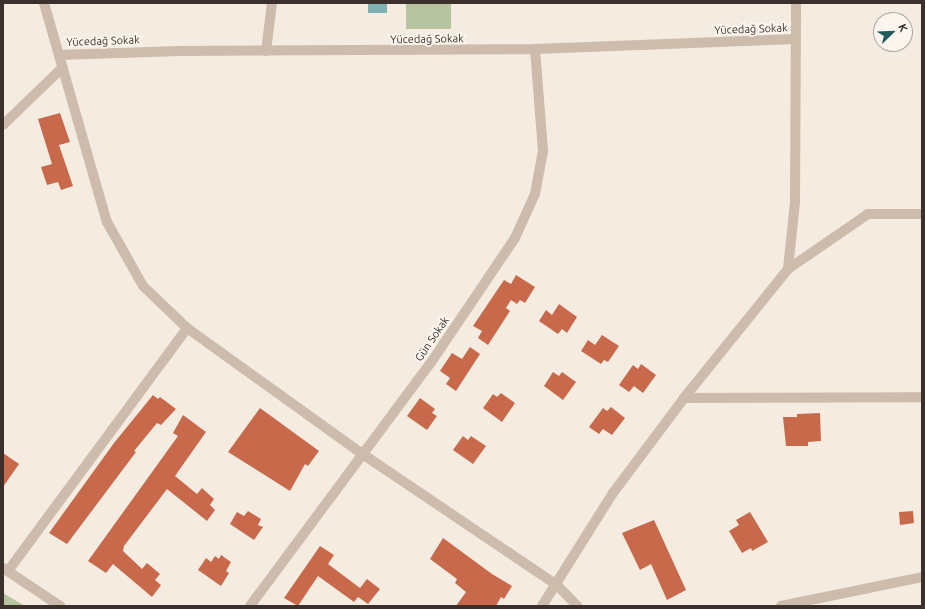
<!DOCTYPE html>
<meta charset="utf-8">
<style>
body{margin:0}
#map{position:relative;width:925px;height:609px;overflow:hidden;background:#f4ebe1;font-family:Ubuntu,sans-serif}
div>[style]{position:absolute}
.green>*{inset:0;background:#b8c4a0}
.water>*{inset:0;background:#7fb0b2}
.building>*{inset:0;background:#c8694b}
.minor>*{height:10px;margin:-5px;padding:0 5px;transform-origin:5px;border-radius:5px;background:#cdbbac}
span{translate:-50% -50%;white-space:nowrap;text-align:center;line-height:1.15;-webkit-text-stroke:4px #fbf5ee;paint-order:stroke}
.street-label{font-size:11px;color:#3b302b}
.frame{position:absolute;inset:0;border:4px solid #3b302b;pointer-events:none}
.north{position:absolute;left:873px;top:12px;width:40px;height:40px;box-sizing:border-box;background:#fbf5ee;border:1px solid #aea6a0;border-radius:50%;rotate:67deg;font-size:11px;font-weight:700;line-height:16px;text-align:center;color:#3b302b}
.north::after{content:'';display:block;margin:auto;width:14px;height:18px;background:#1f5a5e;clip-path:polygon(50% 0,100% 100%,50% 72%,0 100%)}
</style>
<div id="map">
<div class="green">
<i style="clip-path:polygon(406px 3px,451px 3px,451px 29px,406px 29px)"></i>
<i style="clip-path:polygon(3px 593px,13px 599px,25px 606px,3px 606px)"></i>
</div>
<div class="water">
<i style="clip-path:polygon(368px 3px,387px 3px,387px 13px,368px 13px)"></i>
</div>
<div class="building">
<i style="clip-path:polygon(60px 113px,70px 142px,59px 145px,73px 186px,61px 190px,58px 182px,47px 185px,41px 167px,52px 164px,38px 119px)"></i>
<i style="clip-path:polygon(516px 275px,535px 287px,525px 303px,520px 300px,517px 304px,511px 300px,506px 308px,510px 311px,488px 345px,478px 338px,482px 331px,473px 326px,504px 280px,511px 284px)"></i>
<i style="clip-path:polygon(559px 304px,577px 317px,567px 333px,562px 329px,558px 334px,539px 321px,546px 310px,552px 315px)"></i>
<i style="clip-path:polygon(602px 335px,619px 346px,608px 362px,604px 360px,601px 364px,581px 351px,588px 340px,595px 345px)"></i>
<i style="clip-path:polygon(470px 347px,480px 354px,456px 391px,446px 384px,450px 378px,440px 371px,452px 353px,462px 359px)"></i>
<i style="clip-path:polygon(641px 364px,656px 375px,643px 393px,634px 386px,629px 392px,619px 385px,633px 365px,638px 369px)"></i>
<i style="clip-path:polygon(553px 372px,559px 376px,562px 372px,576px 382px,563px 400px,544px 386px)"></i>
<i style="clip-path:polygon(501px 393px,515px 403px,502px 422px,483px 408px,493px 394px,497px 397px)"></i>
<i style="clip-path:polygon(153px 395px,158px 399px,160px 397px,176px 409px,161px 425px,157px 423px,134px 451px,136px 452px,67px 544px,49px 533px,114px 443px)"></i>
<i style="clip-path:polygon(420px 398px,435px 409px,432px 413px,437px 416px,427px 430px,407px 416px)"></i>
<i style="clip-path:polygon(611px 407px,625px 418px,612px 435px,603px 429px,599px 434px,589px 427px,603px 408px,607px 411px)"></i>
<i style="clip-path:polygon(260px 408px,319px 451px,308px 466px,305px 464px,290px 491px,228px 452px)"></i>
<i style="clip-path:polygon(820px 413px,821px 441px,808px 442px,808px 446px,786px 446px,783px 417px,797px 417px,797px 414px)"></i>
<i style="clip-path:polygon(183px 415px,206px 432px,175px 476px,197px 494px,202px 488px,214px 499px,210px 505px,215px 510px,207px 521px,167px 489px,124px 546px,123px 551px,142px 569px,147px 563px,160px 574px,155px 580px,161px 585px,152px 597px,113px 564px,106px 573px,88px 561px,178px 436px,173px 433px)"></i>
<i style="clip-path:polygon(463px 436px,468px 440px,471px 436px,486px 446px,473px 464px,453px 450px)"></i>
<i style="clip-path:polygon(3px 453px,19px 464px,3px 487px)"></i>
<i style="clip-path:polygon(248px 511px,261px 519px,258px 525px,263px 527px,254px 540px,230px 524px,237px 512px,244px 516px)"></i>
<i style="clip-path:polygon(913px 511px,914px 523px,900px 525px,899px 512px)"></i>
<i style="clip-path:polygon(750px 512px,768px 542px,752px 551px,751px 548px,742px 553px,729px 531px,739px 525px,736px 520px)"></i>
<i style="clip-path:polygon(654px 520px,686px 590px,667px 600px,651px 564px,640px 570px,622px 533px)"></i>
<i style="clip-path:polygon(443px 538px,492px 574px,512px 586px,504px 599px,501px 597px,496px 606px,456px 606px,466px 592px,455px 583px,457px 579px,430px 559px)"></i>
<i style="clip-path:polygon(320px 546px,334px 555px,328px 564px,360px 588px,367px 579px,380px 589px,368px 604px,358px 597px,354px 602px,318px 576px,298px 606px,284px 598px)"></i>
<i style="clip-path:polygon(221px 555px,231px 562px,226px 571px,229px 573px,221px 586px,198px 570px,206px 558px,211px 562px,215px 556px,219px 559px)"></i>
</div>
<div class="minor">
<i style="left:44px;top:3px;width:228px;rotate:74deg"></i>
<i style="left:107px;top:222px;width:73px;rotate:60.6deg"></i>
<i style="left:143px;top:286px;width:61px;rotate:43.7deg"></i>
<i style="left:187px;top:328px;width:214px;rotate:35.7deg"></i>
<i style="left:361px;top:453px;width:236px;rotate:34deg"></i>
<i style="left:557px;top:585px;width:29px;rotate:46deg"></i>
<i style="left:266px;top:51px;width:48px;rotate:-82.9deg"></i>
<i style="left:59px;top:55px;width:121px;rotate:-1.9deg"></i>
<i style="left:180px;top:51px;width:355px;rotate:-0.3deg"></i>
<i style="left:535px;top:49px;width:261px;rotate:-2.2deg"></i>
<i style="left:3px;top:125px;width:83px;rotate:-44deg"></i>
<i style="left:788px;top:269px;width:97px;rotate:-34.5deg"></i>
<i style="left:868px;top:214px;width:54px"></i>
<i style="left:684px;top:398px;width:238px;rotate:-0.2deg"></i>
<i style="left:3px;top:568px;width:69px;rotate:33.7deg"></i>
<i style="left:8px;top:571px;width:302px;rotate:-53.6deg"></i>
<i style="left:250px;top:606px;width:302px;rotate:-53.4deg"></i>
<i style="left:430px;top:364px;width:152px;rotate:-56deg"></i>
<i style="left:515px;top:238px;width:48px;rotate:-65.6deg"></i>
<i style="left:535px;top:194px;width:44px;rotate:-79.5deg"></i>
<i style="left:543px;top:151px;width:102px;rotate:-94.5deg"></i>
<i style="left:542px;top:606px;width:133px;rotate:-57.9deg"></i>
<i style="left:613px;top:493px;width:119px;rotate:-53.2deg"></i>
<i style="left:684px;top:398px;width:166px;rotate:-51.1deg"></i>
<i style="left:788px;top:269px;width:67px;rotate:-84deg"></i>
<i style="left:795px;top:202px;width:199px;rotate:-89.7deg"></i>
<i style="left:781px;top:606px;width:144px;rotate:-11.6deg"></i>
</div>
<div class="street-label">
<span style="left:751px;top:29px;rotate:-2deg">Yücedağ Sokak</span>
<span style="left:427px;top:39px;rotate:-1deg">Yücedağ Sokak</span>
<span style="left:103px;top:41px;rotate:-2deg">Yücedağ Sokak</span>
<span style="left:432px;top:339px;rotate:-56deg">Gün Sokak</span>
</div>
<div class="frame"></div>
<div class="north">K</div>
</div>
